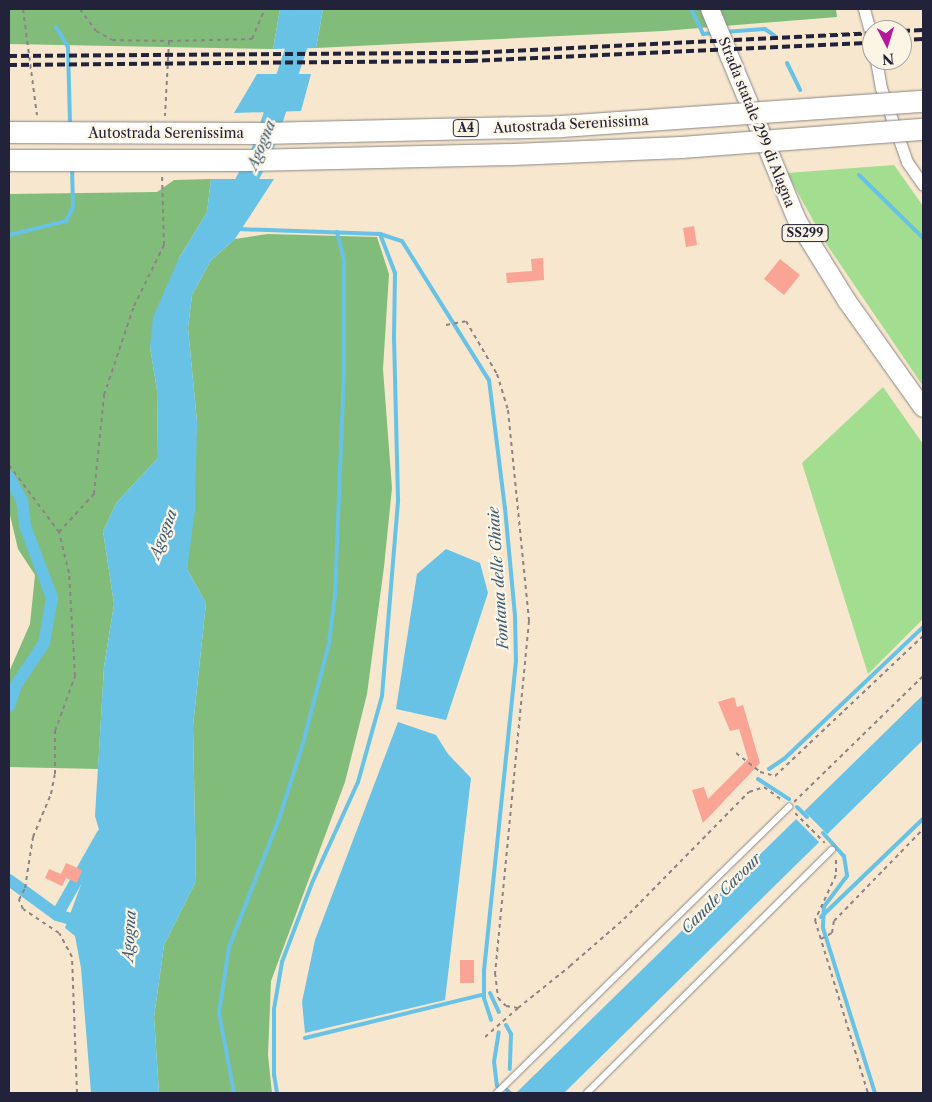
<!DOCTYPE html>
<style>
body{margin:0}
#map{position:relative;width:932px;height:1102px;overflow:hidden;background:#f6e7ce;font-family:"Libre Caslon Text",serif}
div>[style]{position:absolute}
.green>*{inset:0;background:#a3dd90}
.forest>*{inset:0;background:#82bc7a}
.water>*{inset:0;background:#67c2e5}
.pier>*{inset:0;background:#f6e7ce}
.stream>*{height:4px;margin:-2px;padding:0 2px;transform-origin:2px;border-radius:2px;background:#67c2e5}
.canal>*{height:12px;margin:-6px;padding:0 6px;transform-origin:6px;border-radius:6px;background:#67c2e5}
.river>*{height:21px;margin:-10.5px;padding:0 10.5px;transform-origin:10.5px;border-radius:10.5px;background:#67c2e5}
.building>*{inset:0;background:#f9a494}
.path>*{height:2px;margin-top:-1px;transform-origin:0;background:repeating-linear-gradient(90deg,#8c8484 0 4px,transparent 0 8px)}
.roads{filter:drop-shadow(0 0 1px #8c8484) drop-shadow(0 0 1px #8c8484)}
.lane>*{height:5.5px;margin:-2.75px;padding:0 2.75px;transform-origin:2.75px;border-radius:2.75px;background:#fff}
.street>*{height:11px;margin:-5.5px;padding:0 5.5px;transform-origin:5.5px;border-radius:5.5px;background:#fff}
.primary>*{height:18px;margin:-9px;padding:0 9px;transform-origin:9px;border-radius:9px;background:#fff}
.rail>*{height:4px;margin-top:-2px;transform-origin:0;background:repeating-linear-gradient(90deg,#22223b 0 8px,transparent 0 12px)}
.bridges{filter:drop-shadow(0 0 1px #8c8484) drop-shadow(0 0 1px #8c8484)}
.highway-bridge>*{height:21px;margin:-10.5px;padding:0 10.5px;transform-origin:10.5px;border-radius:10.5px;background:#fff}
span{translate:-50% -50%;white-space:nowrap;text-align:center;line-height:1.15;-webkit-text-stroke:4.5px #fcf5e5;paint-order:stroke}
.shield-label span{padding:1px 4px;background:#fcf5e5;border:1px solid;border-radius:4px;-webkit-text-stroke-width:0}
.shield-label{font-size:12px;color:#22223b;font-weight:700}
.street-label{font-size:14px;color:#22223b}
.water-label{font-size:15px;color:#3a5a76;font-style:italic}
.frame{position:absolute;inset:0;border:10px solid #22223b;pointer-events:none}
.north{position:absolute;left:862px;top:20px;width:50px;height:50px;box-sizing:border-box;background:#fcf5e5;border:1px solid #a5a1a1;border-radius:50%;rotate:175deg;font-size:14px;font-weight:700;line-height:20px;text-align:center;color:#22223b}
.north::after{content:'';display:block;margin:auto;width:18px;height:22px;background:#b5179e;clip-path:polygon(50% 0,100% 100%,50% 72%,0 100%)}
</style>
<div id="map">
<div class="green">
<i style="clip-path:polygon(894px 165px,923px 206px,923px 386px,825px 242px,787px 173px)"></i>
<i style="clip-path:polygon(883px 387px,923px 444px,923px 619px,868px 674px,802px 463px)"></i>
</div>
<div class="forest">
<i style="clip-path:polygon(9px 9px,280px 9px,273px 49px,9px 44px)"></i>
<i style="clip-path:polygon(323px 9px,836px 9px,837px 17px,663px 31px,316px 48px)"></i>
<i style="clip-path:polygon(211px 179px,207px 212px,179px 258px,150px 347px,157px 390px,158px 458px,117px 502px,103px 531px,114px 604px,104px 667px,98px 769px,9px 767px,9px 672px,30px 624px,35px 575px,18px 549px,9px 511px,9px 194px,157px 192px,174px 180px)"></i>
<i style="clip-path:polygon(268px 234px,377px 237px,389px 274px,383px 369px,392px 488px,384px 567px,367px 694px,345px 782px,271px 981px,268px 1055px,272px 1093px,159px 1093px,154px 1017px,164px 945px,196px 881px,193px 726px,206px 603px,187px 569px,197px 422px,188px 328px,192px 295px,211px 260px,235px 239px)"></i>
</div>
<div class="water">
<i style="clip-path:polygon(280px 9px,323px 9px,316px 48px,273px 49px)"></i>
<i style="clip-path:polygon(257px 74px,311px 74px,301px 111px,234px 113px)"></i>
<i style="clip-path:polygon(211px 179px,274px 179px,235px 239px,211px 260px,192px 295px,188px 328px,197px 422px,195px 510px,187px 569px,206px 603px,193px 726px,196px 881px,164px 945px,154px 1017px,159px 1093px,91px 1093px,81px 968px,75px 936px,65px 928px,100px 833px,95px 816px,104px 667px,114px 604px,103px 531px,117px 502px,158px 458px,157px 390px,150px 347px,153px 317px,179px 258px,207px 212px)"></i>
<i style="clip-path:polygon(446px 549px,480px 563px,488px 593px,446px 720px,396px 709px,417px 574px)"></i>
<i style="clip-path:polygon(923px 695px,923px 740px,564px 1093px,516px 1093px)"></i>
<i style="clip-path:polygon(398px 722px,436px 735px,448px 754px,471px 778px,445px 1000px,305px 1033px,302px 1002px,315px 940px)"></i>
</div>
<div class="pier">
<i style="clip-path:polygon(274px 176px,276px 179px,209px 179px,211px 177px)"></i>
<i style="clip-path:polygon(803px 810px,829px 836px,821px 844px,795px 818px)"></i>
</div>
<div class="stream">
<i style="left:691px;top:9px;width:28px;rotate:64deg"></i>
<i style="left:703px;top:34px;width:12px;rotate:-5deg"></i>
<i style="left:56px;top:27px;width:23px;rotate:59deg"></i>
<i style="left:68px;top:47px;width:78px;rotate:88.5deg"></i>
<i style="left:724px;top:32px;width:41px;rotate:-4.2deg"></i>
<i style="left:765px;top:29px;width:12px;rotate:35deg"></i>
<i style="left:787px;top:63px;width:30px;rotate:64deg"></i>
<i style="left:859px;top:175px;width:90px;rotate:44.5deg"></i>
<i style="left:237px;top:229px;width:143px;rotate:2deg"></i>
<i style="left:380px;top:234px;width:23px;rotate:18deg"></i>
<i style="left:402px;top:241px;width:164px;rotate:58deg"></i>
<i style="left:489px;top:380px;width:129px;rotate:82.9deg"></i>
<i style="left:505px;top:508px;width:107px;rotate:84.7deg"></i>
<i style="left:515px;top:615px;width:46px;rotate:88.8deg"></i>
<i style="left:516px;top:661px;width:311px;rotate:95.9deg"></i>
<i style="left:484px;top:970px;width:28px;rotate:90deg"></i>
<i style="left:484px;top:998px;width:23px;rotate:72deg"></i>
<i style="left:9px;top:235px;width:59px;rotate:-13.8deg"></i>
<i style="left:66px;top:221px;width:16px;rotate:-63deg"></i>
<i style="left:73px;top:207px;width:40px;rotate:-91.4deg"></i>
<i style="left:769px;top:769px;width:18px;rotate:-34deg"></i>
<i style="left:784px;top:759px;width:192px;rotate:-43.5deg"></i>
<i style="left:758px;top:779px;width:37px;rotate:33deg"></i>
<i style="left:797px;top:807px;width:14px;rotate:45deg"></i>
<i style="left:823px;top:833px;width:31px;rotate:48deg"></i>
<i style="left:844px;top:856px;width:20px;rotate:81deg"></i>
<i style="left:847px;top:876px;width:38px;rotate:127deg"></i>
<i style="left:824px;top:906px;width:22px;rotate:93deg"></i>
<i style="left:823px;top:928px;width:173px;rotate:72.5deg"></i>
<i style="left:821px;top:917px;width:141px;rotate:-43.9deg"></i>
<i style="left:490px;top:993px;width:21px;rotate:65deg"></i>
<i style="left:506px;top:1025px;width:10px;rotate:61deg"></i>
<i style="left:511px;top:1034px;width:35px;rotate:92deg"></i>
<i style="left:305px;top:1038px;width:181px;rotate:-13.7deg"></i>
<i style="left:497px;top:1086px;width:24px;rotate:-97deg"></i>
<i style="left:494px;top:1062px;width:30px;rotate:-81deg"></i>
<i style="left:507px;top:1090px;width:4px;rotate:45deg"></i>
<i style="left:234px;top:1093px;width:81px;rotate:-100.6deg"></i>
<i style="left:219px;top:1013px;width:67px;rotate:-81.4deg"></i>
<i style="left:229px;top:947px;width:141px;rotate:-68.7deg"></i>
<i style="left:280px;top:816px;width:77px;rotate:-72.5deg"></i>
<i style="left:303px;top:743px;width:103px;rotate:-75.4deg"></i>
<i style="left:329px;top:643px;width:48px;rotate:-82.9deg"></i>
<i style="left:335px;top:595px;width:223px;rotate:-87.7deg"></i>
<i style="left:344px;top:372px;width:112px;rotate:-90deg"></i>
<i style="left:344px;top:260px;width:29px;rotate:-104deg"></i>
<i style="left:277px;top:1093px;width:18px;rotate:-99deg"></i>
<i style="left:274px;top:1075px;width:66px;rotate:-90deg"></i>
<i style="left:274px;top:1009px;width:48px;rotate:-80.3deg"></i>
<i style="left:282px;top:962px;width:85px;rotate:-69.2deg"></i>
<i style="left:312px;top:883px;width:111px;rotate:-65.5deg"></i>
<i style="left:358px;top:782px;width:89px;rotate:-74.4deg"></i>
<i style="left:382px;top:696px;width:197px;rotate:-85.3deg"></i>
<i style="left:398px;top:500px;width:162px;rotate:-91.4deg"></i>
<i style="left:394px;top:338px;width:65px;rotate:-89.1deg"></i>
<i style="left:395px;top:273px;width:42px;rotate:-111deg"></i>
</div>
<div class="canal">
<i style="left:9px;top:477px;width:26px;rotate:61deg"></i>
<i style="left:22px;top:500px;width:26px;rotate:83deg"></i>
<i style="left:25px;top:526px;width:77px;rotate:69.4deg"></i>
<i style="left:52px;top:598px;width:46px;rotate:100.1deg"></i>
<i style="left:44px;top:643px;width:50px;rotate:123.7deg"></i>
<i style="left:16px;top:685px;width:22px;rotate:108deg"></i>
<i style="left:9px;top:880px;width:59px;rotate:36.1deg"></i>
<i style="left:57px;top:915px;width:29px;rotate:16deg"></i>
<i style="left:57px;top:915px;width:92px;rotate:-60.6deg"></i>
</div>
<div class="river">
<i style="left:233px;top:204px;width:59px;rotate:-61.7deg"></i>
<i style="left:261px;top:152px;width:120px;rotate:-71.6deg"></i>
<i style="left:299px;top:38px;width:29px;rotate:-82deg"></i>
</div>
<div class="building">
<i style="clip-path:polygon(694px 226px,697px 245px,686px 247px,683px 228px)"></i>
<i style="clip-path:polygon(543px 258px,544px 280px,507px 283px,506px 273px,532px 271px,531px 259px)"></i>
<i style="clip-path:polygon(780px 259px,800px 275px,784px 295px,764px 279px)"></i>
<i style="clip-path:polygon(734px 697px,737px 707px,743px 705px,760px 763px,703px 823px,692px 790px,704px 787px,708px 799px,748px 759px,739px 729px,730px 731px,718px 702px)"></i>
<i style="clip-path:polygon(66px 863px,82px 870px,77px 883px,66px 878px,62px 886px,45px 878px,49px 869px,61px 874px)"></i>
<i style="clip-path:polygon(460px 960px,474px 960px,474px 983px,460px 983px)"></i>
</div>
<div class="path">
<i style="left:23px;top:9px;width:107px;rotate:82.5deg"></i>
<i style="left:80px;top:9px;width:27px;rotate:54deg"></i>
<i style="left:96px;top:31px;width:18px;rotate:29deg"></i>
<i style="left:112px;top:40px;width:57px;rotate:1deg"></i>
<i style="left:169px;top:41px;width:75px;rotate:93.1deg"></i>
<i style="left:169px;top:41px;width:83px;rotate:-1.4deg"></i>
<i style="left:252px;top:39px;width:33px;rotate:-67deg"></i>
<i style="left:446px;top:325px;width:20px;rotate:-11deg"></i>
<i style="left:466px;top:321px;width:61px;rotate:59.7deg"></i>
<i style="left:497px;top:374px;width:38px;rotate:73deg"></i>
<i style="left:508px;top:410px;width:212px;rotate:84.3deg"></i>
<i style="left:529px;top:621px;width:354px;rotate:95.5deg"></i>
<i style="left:495px;top:973px;width:25px;rotate:83deg"></i>
<i style="left:498px;top:998px;width:11px;rotate:45deg"></i>
<i style="left:506px;top:1006px;width:12px;rotate:9deg"></i>
<i style="left:518px;top:1008px;width:67px;rotate:-38.9deg"></i>
<i style="left:570px;top:966px;width:72px;rotate:-41deg"></i>
<i style="left:624px;top:919px;width:178px;rotate:-45.5deg"></i>
<i style="left:749px;top:792px;width:16px;rotate:-18deg"></i>
<i style="left:764px;top:787px;width:24px;rotate:36deg"></i>
<i style="left:9px;top:465px;width:84px;rotate:53.3deg"></i>
<i style="left:736px;top:753px;width:31px;rotate:38deg"></i>
<i style="left:760px;top:772px;width:16px;rotate:15deg"></i>
<i style="left:775px;top:776px;width:204px;rotate:-43.4deg"></i>
<i style="left:794px;top:802px;width:180px;rotate:-44.3deg"></i>
<i style="left:795px;top:813px;width:42px;rotate:45deg"></i>
<i style="left:836px;top:860px;width:15px;rotate:90deg"></i>
<i style="left:836px;top:875px;width:50px;rotate:115deg"></i>
<i style="left:815px;top:920px;width:181px;rotate:73deg"></i>
<i style="left:821px;top:939px;width:13px;rotate:-29deg"></i>
<i style="left:832px;top:933px;width:12px;rotate:-81deg"></i>
<i style="left:834px;top:921px;width:128px;rotate:-45.9deg"></i>
<i style="left:485px;top:1037px;width:44px;rotate:-41.3deg"></i>
<i style="left:77px;top:1093px;width:136px;rotate:-92.1deg"></i>
<i style="left:72px;top:957px;width:27px;rotate:-118deg"></i>
<i style="left:59px;top:933px;width:43px;rotate:-146.3deg"></i>
<i style="left:23px;top:909px;width:10px;rotate:-114deg"></i>
<i style="left:19px;top:900px;width:13px;rotate:-63deg"></i>
<i style="left:25px;top:888px;width:52px;rotate:-81.1deg"></i>
<i style="left:33px;top:837px;width:47px;rotate:-67.3deg"></i>
<i style="left:51px;top:794px;width:20px;rotate:-79deg"></i>
<i style="left:55px;top:774px;width:43px;rotate:-90deg"></i>
<i style="left:55px;top:731px;width:59px;rotate:-70deg"></i>
<i style="left:75px;top:676px;width:103px;rotate:-93.3deg"></i>
<i style="left:69px;top:573px;width:42px;rotate:-103.7deg"></i>
<i style="left:59px;top:532px;width:52px;rotate:-47.4deg"></i>
<i style="left:94px;top:494px;width:100px;rotate:-84.2deg"></i>
<i style="left:104px;top:395px;width:94px;rotate:-71.4deg"></i>
<i style="left:134px;top:306px;width:68px;rotate:-63.8deg"></i>
<i style="left:164px;top:245px;width:70px;rotate:-91.6deg"></i>
</div>
<div class="roads">
<div class="lane">
<i style="left:497px;top:1093px;width:409px;rotate:-44.4deg"></i>
<i style="left:587px;top:1093px;width:345px;rotate:-44.8deg"></i>
</div>
<div class="street">
<i style="left:864px;top:9px;width:31px;rotate:75deg"></i>
<i style="left:876px;top:60px;width:28px;rotate:80deg"></i>
<i style="left:881px;top:88px;width:78px;rotate:70.6deg"></i>
<i style="left:907px;top:162px;width:28px;rotate:55deg"></i>
</div>
<div class="primary">
<i style="left:710px;top:9px;width:230px;rotate:67.6deg"></i>
<i style="left:798px;top:222px;width:93px;rotate:58.2deg"></i>
<i style="left:847px;top:301px;width:131px;rotate:54.6deg"></i>
</div>
</div>
<div class="rail">
<i style="left:902px;top:31px;width:21px;rotate:-3deg"></i>
<i style="left:902px;top:40px;width:21px;rotate:-3deg"></i>
<i style="left:9px;top:56px;width:461px;rotate:-0.4deg"></i>
<i style="left:470px;top:53px;width:402px;rotate:-2.8deg"></i>
<i style="left:9px;top:65px;width:461px;rotate:-0.5deg"></i>
<i style="left:470px;top:61px;width:402px;rotate:-2.6deg"></i>
</div>
<div class="bridges">
<div class="highway-bridge">
<i style="left:9px;top:132px;width:252px;rotate:0.2deg"></i>
<i style="left:261px;top:133px;width:300px;rotate:-1.3deg"></i>
<i style="left:561px;top:126px;width:363px;rotate:-4deg"></i>
<i style="left:9px;top:160px;width:240px"></i>
<i style="left:249px;top:160px;width:264px;rotate:-1.3deg"></i>
<i style="left:513px;top:154px;width:168px;rotate:-2.4deg"></i>
<i style="left:681px;top:147px;width:243px;rotate:-4.3deg"></i>
</div>
</div>
<div class="shield-label">
<span style="left:466px;top:128px">A4</span>
<span style="left:805px;top:233px">SS299</span>
</div>
<div class="street-label">
<span style="left:757px;top:122px;rotate:68deg">Strada statale 299 di Alagna</span>
<span style="left:571px;top:124px;rotate:-3deg">Autostrada Serenissima</span>
<span style="left:166px;top:133px">Autostrada Serenissima</span>
</div>
<div class="water-label">
<span style="left:261px;top:145px;rotate:-68deg">Agogna</span>
<span style="left:163px;top:534px;rotate:-69deg">Agogna</span>
<span style="left:498px;top:578px;rotate:-94deg">Fontana delle Ghiaie</span>
<span style="left:721px;top:893px;rotate:-45deg">Canale Cavour</span>
<span style="left:129px;top:936px;rotate:-87deg">Agogna</span>
</div>
<div class="frame"></div>
<div class="north">N</div>
</div>
